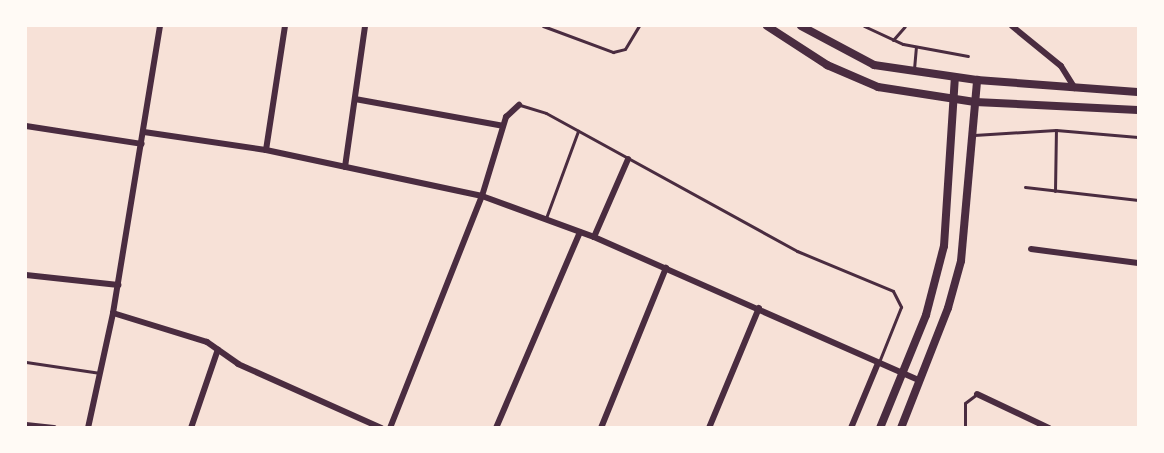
<!DOCTYPE html>
<style>
body{margin:0}
#map{position:relative;width:1164px;height:453px;overflow:hidden;background:#f7e1d7;font-family:Barlow,sans-serif}
div>[style]{position:absolute}
.service>*{height:3px;margin:-1.5px;padding:0 1.5px;transform-origin:1.5px;border-radius:1.5px;background:#4a2c40}
.minor>*{height:6px;margin:-3px;padding:0 3px;transform-origin:3px;border-radius:3px;background:#4a2c40}
.secondary>*{height:8px;margin:-4px;padding:0 4px;transform-origin:4px;border-radius:4px;background:#4a2c40}
span{translate:-50% -50%;white-space:nowrap;text-align:center;line-height:1.15;-webkit-text-stroke:5px #fffaf5;paint-order:stroke}
.frame{position:absolute;inset:0;border:27px solid #fffaf5;pointer-events:none}
</style>
<div id="map">
<div class="service">
<i style="left:543px;top:26px;width:75px;rotate:20.4deg"></i>
<i style="left:613px;top:52px;width:12px;rotate:-14deg"></i>
<i style="left:625px;top:49px;width:27px;rotate:-59deg"></i>
<i style="left:864px;top:26px;width:43px;rotate:24.8deg"></i>
<i style="left:903px;top:44px;width:66px;rotate:10.5deg"></i>
<i style="left:893px;top:40px;width:18px;rotate:-49deg"></i>
<i style="left:914px;top:69px;width:22px;rotate:-85deg"></i>
<i style="left:520px;top:105px;width:27px;rotate:17deg"></i>
<i style="left:546px;top:113px;width:286px;rotate:28.8deg"></i>
<i style="left:797px;top:251px;width:104px;rotate:22.6deg"></i>
<i style="left:893px;top:291px;width:18px;rotate:63deg"></i>
<i style="left:901px;top:307px;width:59px;rotate:111.8deg"></i>
<i style="left:974px;top:135px;width:82px;rotate:-3.5deg"></i>
<i style="left:1056px;top:130px;width:82px;rotate:4.9deg"></i>
<i style="left:1025px;top:187px;width:114px;rotate:6.6deg"></i>
<i style="left:1055px;top:191px;width:61px;rotate:-89.1deg"></i>
<i style="left:546px;top:218px;width:93px;rotate:-69.8deg"></i>
<i style="left:26px;top:362px;width:75px;rotate:8.5deg"></i>
<i style="left:965px;top:428px;width:25px;rotate:-90deg"></i>
<i style="left:965px;top:403px;width:15px;rotate:-37deg"></i>
</div>
<div class="minor">
<i style="left:1012px;top:26px;width:63px;rotate:39.2deg"></i>
<i style="left:1061px;top:66px;width:26px;rotate:58deg"></i>
<i style="left:355px;top:99px;width:150px;rotate:10.3deg"></i>
<i style="left:26px;top:126px;width:117px;rotate:8.8deg"></i>
<i style="left:144px;top:132px;width:123px;rotate:8.4deg"></i>
<i style="left:266px;top:150px;width:221px;rotate:12deg"></i>
<i style="left:482px;top:196px;width:119px;rotate:20.1deg"></i>
<i style="left:594px;top:237px;width:354px;rotate:23.8deg"></i>
<i style="left:266px;top:150px;width:125px;rotate:-81.3deg"></i>
<i style="left:345px;top:167px;width:142px;rotate:-81.9deg"></i>
<i style="left:594px;top:237px;width:85px;rotate:-66.4deg"></i>
<i style="left:1031px;top:249px;width:108px;rotate:7.5deg"></i>
<i style="left:26px;top:275px;width:93px;rotate:6.2deg"></i>
<i style="left:113px;top:313px;width:98px;rotate:17.1deg"></i>
<i style="left:207px;top:342px;width:38px;rotate:35deg"></i>
<i style="left:238px;top:364px;width:157px;rotate:24.1deg"></i>
<i style="left:977px;top:394px;width:80px;rotate:25.3deg"></i>
<i style="left:26px;top:425px;width:28px;rotate:6deg"></i>
<i style="left:88px;top:428px;width:118px;rotate:-77.7deg"></i>
<i style="left:113px;top:313px;width:291px;rotate:-80.7deg"></i>
<i style="left:191px;top:428px;width:83px;rotate:-71.1deg"></i>
<i style="left:390px;top:428px;width:250px;rotate:-68.4deg"></i>
<i style="left:482px;top:196px;width:83px;rotate:-73.1deg"></i>
<i style="left:506px;top:117px;width:18px;rotate:-43deg"></i>
<i style="left:496px;top:428px;width:213px;rotate:-66.8deg"></i>
<i style="left:601px;top:428px;width:173px;rotate:-67.9deg"></i>
<i style="left:709px;top:428px;width:130px;rotate:-67.4deg"></i>
<i style="left:851px;top:428px;width:70px;rotate:-67.4deg"></i>
</div>
<div class="secondary">
<i style="left:767px;top:26px;width:72px;rotate:33deg"></i>
<i style="left:827px;top:65px;width:56px;rotate:23.3deg"></i>
<i style="left:878px;top:87px;width:98px;rotate:8.8deg"></i>
<i style="left:975px;top:102px;width:163px;rotate:2.8deg"></i>
<i style="left:801px;top:26px;width:83px;rotate:28.1deg"></i>
<i style="left:874px;top:65px;width:104px;rotate:8.3deg"></i>
<i style="left:977px;top:80px;width:161px;rotate:4.3deg"></i>
<i style="left:880px;top:428px;width:122px;rotate:-67.8deg"></i>
<i style="left:926px;top:315px;width:71px;rotate:-75.4deg"></i>
<i style="left:944px;top:246px;width:168px;rotate:-86.3deg"></i>
<i style="left:901px;top:428px;width:129px;rotate:-68.6deg"></i>
<i style="left:948px;top:308px;width:49px;rotate:-74.5deg"></i>
<i style="left:961px;top:261px;width:182px;rotate:-84.9deg"></i>
</div>
<div class="frame"></div>
</div>
